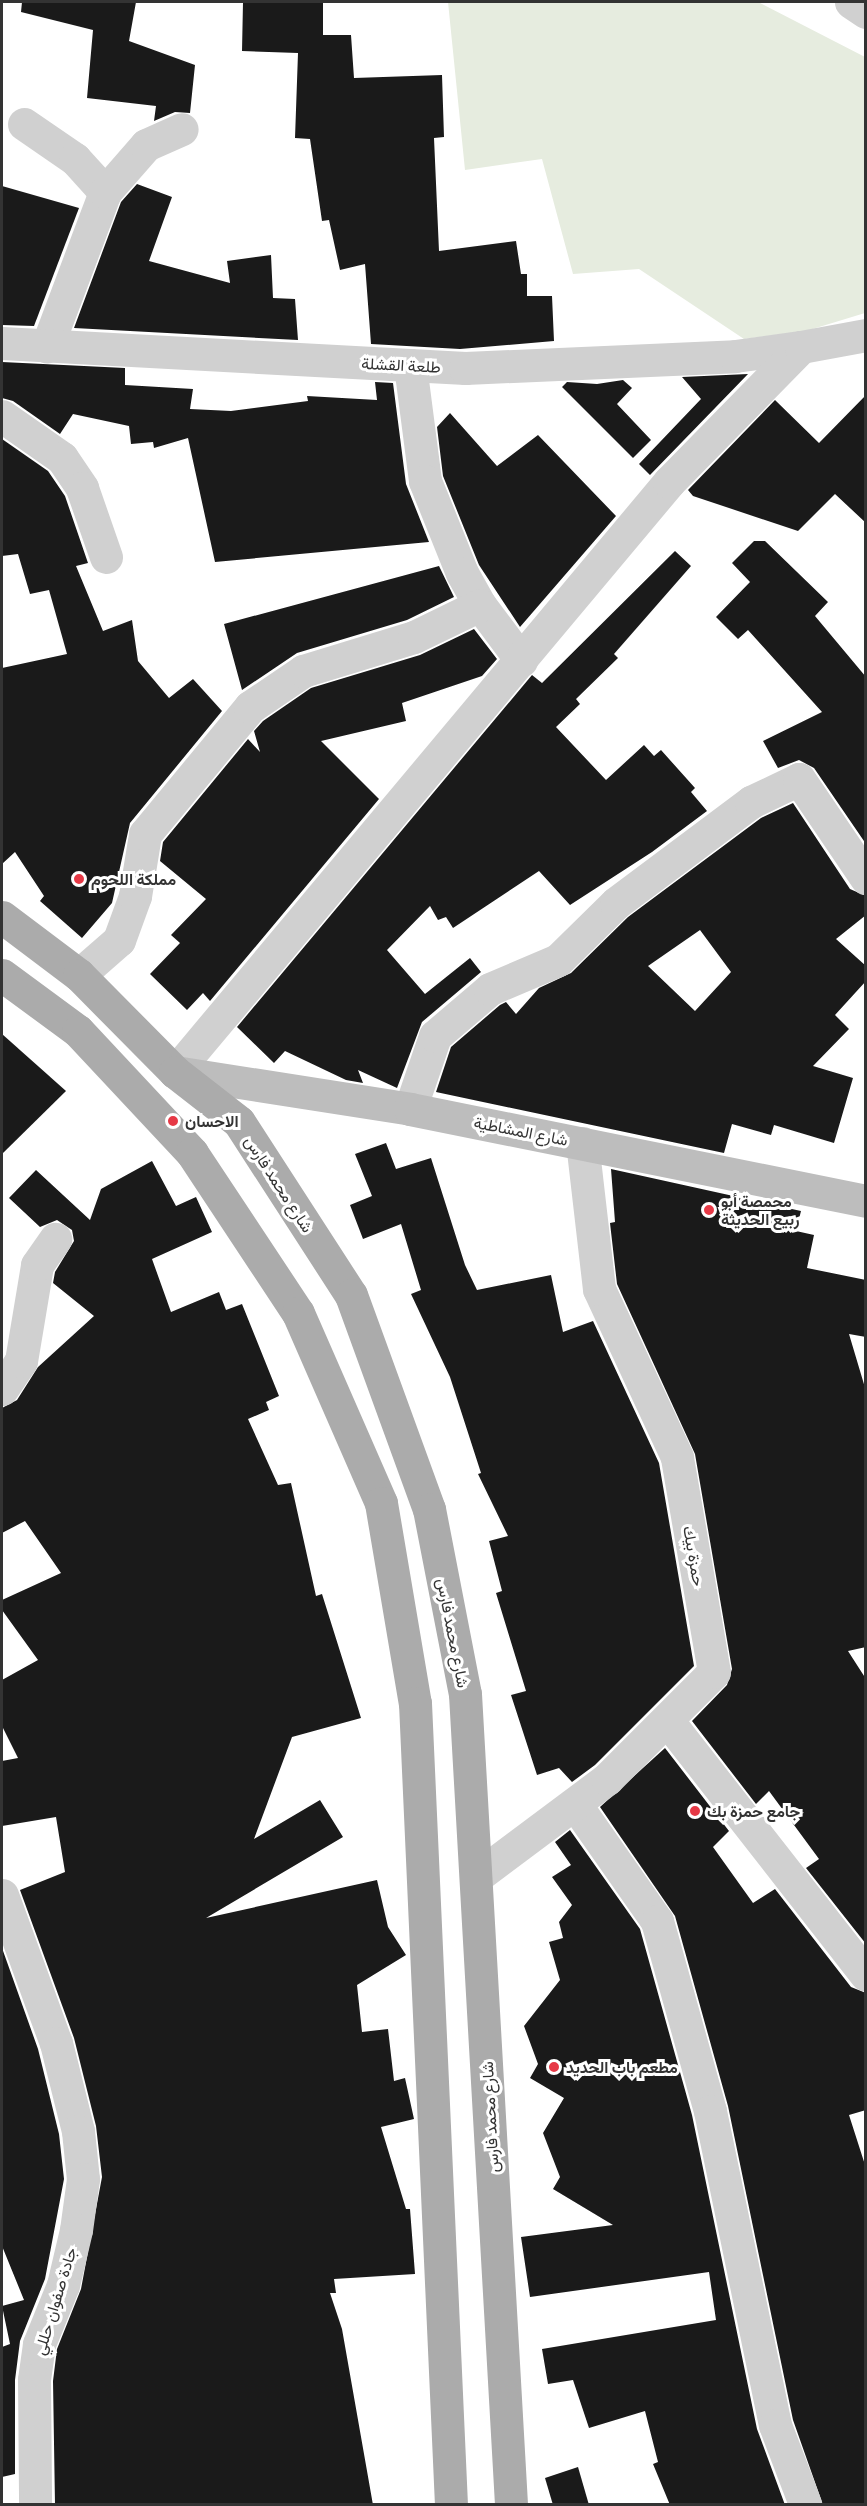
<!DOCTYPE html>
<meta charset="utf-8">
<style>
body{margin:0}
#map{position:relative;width:867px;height:2506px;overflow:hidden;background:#fff;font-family:"Exo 2",Vazirmatn,sans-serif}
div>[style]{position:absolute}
.green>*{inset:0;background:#e6ecdf}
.building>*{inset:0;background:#1a1a1a}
.street>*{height:33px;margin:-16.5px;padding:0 16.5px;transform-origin:16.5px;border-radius:16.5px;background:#d0d0d0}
.secondary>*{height:33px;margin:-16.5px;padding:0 16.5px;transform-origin:16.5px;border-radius:16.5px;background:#bdbdbd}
.primary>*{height:33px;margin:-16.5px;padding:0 16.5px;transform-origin:16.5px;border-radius:16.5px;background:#ababab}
.dots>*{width:16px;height:16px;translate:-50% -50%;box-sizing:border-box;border:3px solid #fff;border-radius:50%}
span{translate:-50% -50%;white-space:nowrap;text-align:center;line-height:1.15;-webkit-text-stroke:6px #fff;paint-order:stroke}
.street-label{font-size:16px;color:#333}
.poi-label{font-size:16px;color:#333;font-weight:700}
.left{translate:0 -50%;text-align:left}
.frame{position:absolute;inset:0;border:3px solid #333;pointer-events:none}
</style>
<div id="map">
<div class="green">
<i style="clip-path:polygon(448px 2px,758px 2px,865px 57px,865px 313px,806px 331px,744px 339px,639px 269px,573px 274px,542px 159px,465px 170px)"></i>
</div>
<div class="building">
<i style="clip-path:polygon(22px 2px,136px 2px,129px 41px,195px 65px,190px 113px,175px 112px,154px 121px,156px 106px,87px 98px,93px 30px,21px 12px)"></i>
<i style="clip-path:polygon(243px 2px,323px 2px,323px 35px,351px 35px,354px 78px,442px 75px,444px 137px,434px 138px,439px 251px,516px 241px,521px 274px,527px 274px,527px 296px,552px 296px,554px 341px,460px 349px,371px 344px,365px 264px,340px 270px,329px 220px,322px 221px,310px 139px,295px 138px,298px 53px,242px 51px)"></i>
<i style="clip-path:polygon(137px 184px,172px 197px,149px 261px,230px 283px,227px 261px,271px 255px,273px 298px,295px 299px,298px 340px,74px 328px,121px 202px)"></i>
<i style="clip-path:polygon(2px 186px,79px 208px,34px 326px,2px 325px)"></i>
<i style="clip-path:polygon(2px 362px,125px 368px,125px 385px,193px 389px,190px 409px,231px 411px,308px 401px,307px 396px,377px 400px,375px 382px,393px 383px,406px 484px,429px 542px,215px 562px,188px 438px,154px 448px,153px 442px,131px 444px,129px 426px,73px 414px,60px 434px,13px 401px,2px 398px)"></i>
<i style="clip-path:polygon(748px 374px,650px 475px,639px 464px,701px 399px,682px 377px)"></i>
<i style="clip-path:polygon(623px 380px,632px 388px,617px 404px,651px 440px,633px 458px,562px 387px,567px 382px,597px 384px)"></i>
<i style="clip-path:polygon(866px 395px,866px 523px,835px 494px,798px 531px,693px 496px,688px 490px,775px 400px,819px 443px)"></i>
<i style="clip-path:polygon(450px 413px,497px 466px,538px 435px,616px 516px,520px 627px,479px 565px,443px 476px,437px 427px)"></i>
<i style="clip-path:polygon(2px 439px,48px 471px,65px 496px,88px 563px,76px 566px,103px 631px,132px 620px,138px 661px,169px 698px,193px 679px,222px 711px,130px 823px,112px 903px,82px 938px,40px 901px,44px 896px,15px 852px,2px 864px,2px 668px,67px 654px,49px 590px,30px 594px,18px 554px,2px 556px)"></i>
<i style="clip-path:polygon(754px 541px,765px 541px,828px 602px,815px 616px,866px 677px,866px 844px,814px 768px,799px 760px,778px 768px,763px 741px,822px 712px,748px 630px,738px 639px,716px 617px,750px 582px,732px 563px)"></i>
<i style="clip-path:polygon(675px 551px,691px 566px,614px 654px,618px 658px,576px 699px,580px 704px,556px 727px,606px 780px,644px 745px,654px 756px,661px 750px,695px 788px,691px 792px,707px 811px,652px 852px,570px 905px,539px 871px,453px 928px,446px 917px,438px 920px,430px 906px,387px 950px,425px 994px,470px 958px,481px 972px,422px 1022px,397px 1088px,358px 1070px,363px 1083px,346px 1080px,285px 1051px,274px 1063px,237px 1027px,532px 675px,542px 683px)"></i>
<i style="clip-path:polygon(439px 566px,454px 597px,407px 620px,297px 653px,242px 690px,224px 624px)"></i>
<i style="clip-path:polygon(474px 629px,497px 659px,482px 676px,402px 703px,406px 721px,321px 741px,379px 799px,210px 1001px,203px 993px,187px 1010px,150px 974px,180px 943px,171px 935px,206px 899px,160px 861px,163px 842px,248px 739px,260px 752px,254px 731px,263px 721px,311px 688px,420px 655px)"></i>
<i style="clip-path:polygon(evenodd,793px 803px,850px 889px,866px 896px,866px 915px,836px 939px,866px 966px,866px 981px,835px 1015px,849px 1029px,813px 1066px,853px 1078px,834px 1143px,774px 1125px,771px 1135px,732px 1124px,724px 1153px,436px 1092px,451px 1047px,500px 1005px,506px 1002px,516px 1014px,539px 988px,571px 973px,628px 917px,761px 818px,793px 803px,700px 930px,731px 972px,695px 1011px,648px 966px,700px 930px)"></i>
<i style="clip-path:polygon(2px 1034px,66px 1091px,2px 1154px)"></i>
<i style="clip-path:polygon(386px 1143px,396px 1169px,431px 1158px,465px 1265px,477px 1290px,551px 1275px,563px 1332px,593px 1321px,659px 1463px,694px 1666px,595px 1765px,572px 1782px,559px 1768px,537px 1775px,511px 1695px,526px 1691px,496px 1593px,502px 1591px,489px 1541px,508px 1536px,478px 1474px,481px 1473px,450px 1377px,411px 1294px,421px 1290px,401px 1224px,363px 1239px,350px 1205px,372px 1196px,355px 1154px)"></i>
<i style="clip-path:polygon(152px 1161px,176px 1206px,196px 1197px,212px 1232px,152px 1259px,171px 1312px,219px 1292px,226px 1310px,242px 1304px,279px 1396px,266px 1402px,269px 1410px,248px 1419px,278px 1485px,291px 1483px,316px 1596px,322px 1594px,361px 1718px,292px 1737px,254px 1839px,320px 1800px,343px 1837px,206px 1918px,377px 1880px,388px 1927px,406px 1955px,357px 1985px,362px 2032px,388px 2029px,394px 2081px,405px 2078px,414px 2119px,381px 2127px,406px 2209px,410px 2209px,415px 2274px,334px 2279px,336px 2293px,330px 2293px,342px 2329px,373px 2505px,55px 2505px,53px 2381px,57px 2349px,81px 2289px,102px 2177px,96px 2126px,74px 2038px,20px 1890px,65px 1872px,56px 1817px,2px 1826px,2px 1761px,18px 1758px,2px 1726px,2px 1680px,38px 1660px,2px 1610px,2px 1600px,61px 1573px,25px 1521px,2px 1533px,2px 1408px,17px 1400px,38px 1367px,94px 1316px,53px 1283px,55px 1272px,74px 1241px,72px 1230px,57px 1220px,40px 1227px,9px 1198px,36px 1170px,90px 1220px,101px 1189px)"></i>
<i style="clip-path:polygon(611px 1169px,801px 1211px,796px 1231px,814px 1235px,807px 1268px,866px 1280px,866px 1337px,849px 1334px,866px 1391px,866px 1647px,848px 1651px,866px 1679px,866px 1944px,806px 1868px,819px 1859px,769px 1791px,756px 1804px,692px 1721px,727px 1685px,732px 1669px,695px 1454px,617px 1284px,610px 1223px,615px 1222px)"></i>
<i style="clip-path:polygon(665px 1748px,729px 1831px,713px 1847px,753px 1903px,775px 1889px,851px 1987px,866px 1993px,866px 2110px,849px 2115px,866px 2168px,866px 2505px,823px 2505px,793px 2420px,728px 2106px,675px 1916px,600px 1807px)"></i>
<i style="clip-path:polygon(570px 1830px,640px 1929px,692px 2115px,757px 2429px,785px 2505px,670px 2505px,653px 2464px,658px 2462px,645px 2411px,589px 2428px,573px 2380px,548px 2384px,542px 2349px,716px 2320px,709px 2272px,530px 2297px,521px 2237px,613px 2225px,553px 2189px,560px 2177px,543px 2133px,564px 2098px,530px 2078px,538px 2064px,524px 2026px,560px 1980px,549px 1942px,563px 1938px,559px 1922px,572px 1905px,552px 1877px,571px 1865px,555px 1842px)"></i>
<i style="clip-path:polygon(2px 1948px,38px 2049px,59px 2134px,64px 2179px,45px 2279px,20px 2341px,15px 2380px,15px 2492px,15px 2474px,2px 2477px,2px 2347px,10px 2344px,2px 2306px,24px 2300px,2px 2246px)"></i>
<i style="clip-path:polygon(578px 2467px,589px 2505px,553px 2505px,545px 2478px)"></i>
</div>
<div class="street">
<i style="left:851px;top:2px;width:18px;rotate:34deg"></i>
<i style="left:24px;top:124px;width:62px;rotate:34.5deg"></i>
<i style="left:75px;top:159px;width:45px;rotate:47.7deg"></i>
<i style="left:105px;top:192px;width:165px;rotate:110.6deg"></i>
<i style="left:105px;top:192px;width:62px;rotate:-48.9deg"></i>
<i style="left:146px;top:145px;width:39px;rotate:-24deg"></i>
<i style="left:2px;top:343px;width:464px;rotate:3.1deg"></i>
<i style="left:465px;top:368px;width:270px;rotate:-2.5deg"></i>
<i style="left:735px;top:356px;width:67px;rotate:-7.8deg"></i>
<i style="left:410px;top:365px;width:117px;rotate:82.6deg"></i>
<i style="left:425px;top:481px;width:99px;rotate:68.1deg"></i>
<i style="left:462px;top:573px;width:37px;rotate:61deg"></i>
<i style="left:480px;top:605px;width:69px;rotate:53.3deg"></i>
<i style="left:2px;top:416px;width:73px;rotate:35deg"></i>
<i style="left:62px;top:458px;width:36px;rotate:56deg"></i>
<i style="left:82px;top:488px;width:73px;rotate:70.8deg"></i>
<i style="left:79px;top:975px;width:53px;rotate:-41.2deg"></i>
<i style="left:119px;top:940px;width:47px;rotate:-70deg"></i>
<i style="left:135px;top:896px;width:63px;rotate:-80.8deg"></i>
<i style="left:145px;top:834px;width:165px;rotate:-50.4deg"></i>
<i style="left:250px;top:707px;width:64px;rotate:-34.2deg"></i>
<i style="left:303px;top:671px;width:116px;rotate:-17deg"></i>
<i style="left:414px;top:637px;width:73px;rotate:-25.9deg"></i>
<i style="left:175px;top:1072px;width:770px;rotate:-50.06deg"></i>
<i style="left:669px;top:482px;width:189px;rotate:-45.6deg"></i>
<i style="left:801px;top:347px;width:66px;rotate:-10.5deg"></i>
<i style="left:410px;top:1109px;width:77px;rotate:-71.1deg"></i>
<i style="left:435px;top:1036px;width:72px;rotate:-40.5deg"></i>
<i style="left:490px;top:989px;width:74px;rotate:-23.1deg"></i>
<i style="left:558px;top:960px;width:81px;rotate:-44.5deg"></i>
<i style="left:616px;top:903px;width:169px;rotate:-36.8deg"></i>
<i style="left:751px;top:802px;width:53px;rotate:-25.6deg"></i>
<i style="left:799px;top:779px;width:120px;rotate:55.9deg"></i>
<i style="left:2px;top:1389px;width:34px;rotate:-56deg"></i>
<i style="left:21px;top:1361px;width:97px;rotate:-80.5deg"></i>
<i style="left:37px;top:1265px;width:32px;rotate:-55deg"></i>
<i style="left:667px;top:1720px;width:323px;rotate:52deg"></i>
<i style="left:575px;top:1804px;width:143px;rotate:55deg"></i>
<i style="left:657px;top:1921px;width:197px;rotate:74.4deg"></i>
<i style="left:710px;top:2111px;width:321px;rotate:78.3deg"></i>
<i style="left:775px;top:2425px;width:85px;rotate:69.2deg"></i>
<i style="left:476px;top:1877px;width:164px;rotate:-36.8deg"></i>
<i style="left:607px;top:1779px;width:151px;rotate:-45deg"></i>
<i style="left:714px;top:1672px;width:218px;rotate:-99.8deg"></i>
<i style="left:677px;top:1457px;width:185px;rotate:-114.9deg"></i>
<i style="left:599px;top:1289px;width:147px;rotate:-96.6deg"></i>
<i style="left:2px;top:1895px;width:158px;rotate:70deg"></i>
<i style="left:56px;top:2043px;width:91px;rotate:76deg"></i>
<i style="left:78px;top:2131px;width:48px;rotate:84.1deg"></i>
<i style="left:83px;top:2179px;width:51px;rotate:97.8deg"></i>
<i style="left:76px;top:2230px;width:57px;rotate:103.3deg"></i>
<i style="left:63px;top:2285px;width:64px;rotate:112.1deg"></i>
<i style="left:39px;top:2344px;width:36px;rotate:98deg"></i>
<i style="left:34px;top:2380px;width:124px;rotate:89.5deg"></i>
</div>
<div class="secondary">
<i style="left:175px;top:1072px;width:238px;rotate:8.9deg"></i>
<i style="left:410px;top:1109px;width:465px;rotate:11.4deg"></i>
</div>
<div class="primary">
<i style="left:2px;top:917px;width:96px;rotate:37deg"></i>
<i style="left:79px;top:975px;width:136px;rotate:45.3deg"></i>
<i style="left:175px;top:1072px;width:81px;rotate:38deg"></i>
<i style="left:239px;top:1122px;width:206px;rotate:57.1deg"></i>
<i style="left:351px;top:1295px;width:228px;rotate:70deg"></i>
<i style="left:429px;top:1509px;width:188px;rotate:79deg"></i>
<i style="left:465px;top:1694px;width:811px;rotate:86.75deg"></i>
<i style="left:2px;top:975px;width:94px;rotate:36.4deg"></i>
<i style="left:78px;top:1031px;width:167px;rotate:46.9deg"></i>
<i style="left:192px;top:1153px;width:192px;rotate:56.5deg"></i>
<i style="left:298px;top:1313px;width:207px;rotate:66.4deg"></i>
<i style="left:381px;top:1503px;width:203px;rotate:80.4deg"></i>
<i style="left:415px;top:1703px;width:802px;rotate:87.43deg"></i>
</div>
<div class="dots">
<i style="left:79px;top:879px;background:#e63946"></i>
<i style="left:173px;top:1121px;background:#e63946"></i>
<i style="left:709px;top:1210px;background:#e63946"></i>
<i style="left:695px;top:1811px;background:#e63946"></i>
<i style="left:554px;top:2067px;background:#e63946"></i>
</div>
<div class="street-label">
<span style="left:401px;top:365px;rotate:3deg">طلعة القشلة</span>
<span style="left:521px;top:1131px;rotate:11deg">شارع المشاطية</span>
<span style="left:279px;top:1184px;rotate:57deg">شارع محمد فارس</span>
<span style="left:694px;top:1556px;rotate:80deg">حمزة بيك</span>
<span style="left:453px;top:1633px;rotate:79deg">شارع محمد فارس</span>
<span style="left:490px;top:2117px;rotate:-93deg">شارع محمد فارس</span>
<span style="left:55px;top:2301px;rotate:-73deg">جادة صفوان حللي</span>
</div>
<div class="poi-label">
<span class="left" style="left:91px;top:879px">مملكة اللحوم</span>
<span class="left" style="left:185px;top:1121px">الاحسان</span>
<span class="left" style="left:721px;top:1210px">محمصة أبو<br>ربيع الحديثة</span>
<span class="left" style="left:707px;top:1811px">جامع حمزة بك</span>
<span class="left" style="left:566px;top:2067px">مطعم باب الحديد</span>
</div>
<div class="frame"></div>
</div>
